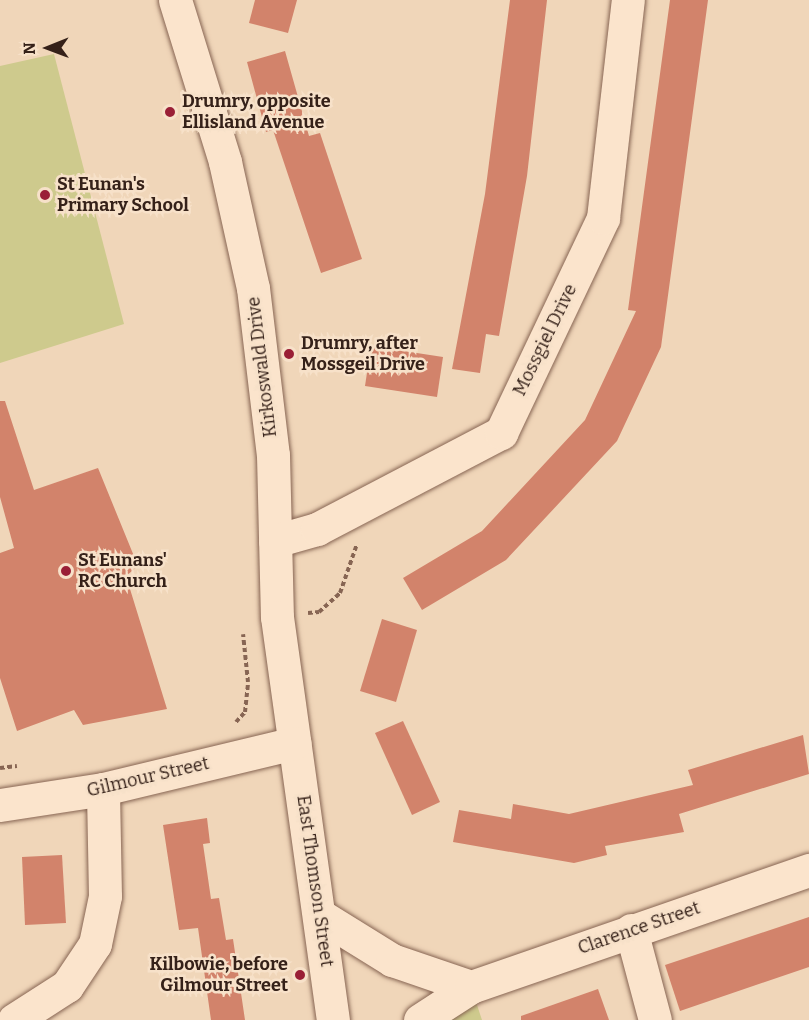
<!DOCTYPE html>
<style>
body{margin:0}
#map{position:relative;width:809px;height:1020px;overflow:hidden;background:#f0d6b9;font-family:Bitter,serif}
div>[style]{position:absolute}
.green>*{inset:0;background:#ceca8d}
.building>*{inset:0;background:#d2836b}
.path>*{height:4px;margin-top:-2px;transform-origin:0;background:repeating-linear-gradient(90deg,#876553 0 4.5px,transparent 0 7.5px)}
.roads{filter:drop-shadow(0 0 2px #876553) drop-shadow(0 0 2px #876553)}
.minor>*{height:33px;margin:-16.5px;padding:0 16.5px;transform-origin:16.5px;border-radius:16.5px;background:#fbe4cc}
.dots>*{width:16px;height:16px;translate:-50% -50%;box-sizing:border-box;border:3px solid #f7e1c9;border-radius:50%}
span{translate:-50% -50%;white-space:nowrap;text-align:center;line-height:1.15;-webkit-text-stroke:5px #f7e1c9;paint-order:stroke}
.poi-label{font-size:18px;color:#352119;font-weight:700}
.left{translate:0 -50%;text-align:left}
.right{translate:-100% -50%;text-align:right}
.street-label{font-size:18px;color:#352119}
.north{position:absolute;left:18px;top:18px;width:60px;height:60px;-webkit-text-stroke:4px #f7e1c9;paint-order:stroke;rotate:269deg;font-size:16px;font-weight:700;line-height:24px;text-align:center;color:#352119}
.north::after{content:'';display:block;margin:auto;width:21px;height:27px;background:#352119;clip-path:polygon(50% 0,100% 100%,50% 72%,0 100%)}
</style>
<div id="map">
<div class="green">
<i style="clip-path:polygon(54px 54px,124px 324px,0 363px,0 66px)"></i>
<i style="clip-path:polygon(471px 987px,482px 1020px,420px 1020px)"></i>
</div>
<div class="building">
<i style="clip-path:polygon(255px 0,297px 0,288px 33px,249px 23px)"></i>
<i style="clip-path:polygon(510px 0,547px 0,527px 176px,499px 336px,486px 334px,480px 373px,452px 369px,485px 194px)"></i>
<i style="clip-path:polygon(670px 0,708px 0,661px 347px,617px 441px,506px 560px,422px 610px,403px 578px,482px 531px,585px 420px,636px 311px,628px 310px)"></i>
<i style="clip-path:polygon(285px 51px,309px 136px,320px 133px,362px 259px,321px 273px,273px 130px,266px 132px,247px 62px)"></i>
<i style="clip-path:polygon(371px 346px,443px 357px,437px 397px,365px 386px)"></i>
<i style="clip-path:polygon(0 401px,5px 401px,34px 490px,98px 468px,138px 566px,126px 576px,167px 709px,83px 725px,74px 710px,17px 731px,0 678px,0 553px,14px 548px,0 497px)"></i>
<i style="clip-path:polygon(382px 619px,417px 630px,396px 702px,360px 691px)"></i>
<i style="clip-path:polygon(403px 721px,440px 802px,412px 815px,375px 733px)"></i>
<i style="clip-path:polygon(803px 735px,809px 774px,679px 814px,684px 832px,605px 846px,607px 855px,574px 863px,453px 842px,459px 810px,511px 819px,513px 804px,569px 814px,693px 785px,688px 770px)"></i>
<i style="clip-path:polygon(207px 818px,210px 843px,203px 844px,211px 899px,219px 898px,226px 940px,233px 939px,245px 1020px,211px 1020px,198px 928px,179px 930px,163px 825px)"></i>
<i style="clip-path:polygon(62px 855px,66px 923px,25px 925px,22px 857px)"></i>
<i style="clip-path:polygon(809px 917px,809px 967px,680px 1011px,665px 965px)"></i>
<i style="clip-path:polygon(598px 989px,609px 1020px,521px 1020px,521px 1016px)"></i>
</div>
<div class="path">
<i style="left:308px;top:613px;width:11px;rotate:-5deg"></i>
<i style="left:319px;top:612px;width:28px;rotate:-42deg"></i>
<i style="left:340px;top:593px;width:52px;rotate:-70.9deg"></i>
<i style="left:236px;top:722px;width:13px;rotate:-48deg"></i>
<i style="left:245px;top:712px;width:30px;rotate:-84deg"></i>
<i style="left:248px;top:682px;width:48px;rotate:-95.9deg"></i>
<i style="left:0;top:768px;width:17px;rotate:-7deg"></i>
</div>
<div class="roads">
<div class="minor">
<i style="left:175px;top:0;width:170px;rotate:72.8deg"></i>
<i style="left:225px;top:162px;width:129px;rotate:77.5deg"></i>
<i style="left:253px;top:288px;width:168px;rotate:83.2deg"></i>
<i style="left:273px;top:455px;width:162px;rotate:88.6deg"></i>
<i style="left:277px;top:617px;width:407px;rotate:82.1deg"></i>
<i style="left:275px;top:541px;width:44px;rotate:-15.9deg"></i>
<i style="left:317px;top:529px;width:208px;rotate:-27.6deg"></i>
<i style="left:501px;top:433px;width:238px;rotate:-64.6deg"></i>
<i style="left:603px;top:218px;width:219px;rotate:-83.5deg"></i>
<i style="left:0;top:805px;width:104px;rotate:-8.8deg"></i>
<i style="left:103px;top:789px;width:197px;rotate:-13.5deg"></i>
<i style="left:321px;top:916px;width:84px;rotate:31.8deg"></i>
<i style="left:392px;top:960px;width:83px;rotate:18.9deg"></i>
<i style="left:631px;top:930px;width:93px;rotate:75.1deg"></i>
<i style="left:14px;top:1020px;width:63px;rotate:-32.7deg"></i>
<i style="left:67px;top:986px;width:50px;rotate:-56.3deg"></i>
<i style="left:95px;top:944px;width:49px;rotate:-78.2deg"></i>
<i style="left:105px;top:896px;width:107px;rotate:-91.1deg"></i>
<i style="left:420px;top:1020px;width:61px;rotate:-32.9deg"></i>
<i style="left:471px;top:987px;width:358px;rotate:-19.1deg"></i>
</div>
</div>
<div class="dots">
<i style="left:170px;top:112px;background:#9a1f36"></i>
<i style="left:45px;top:195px;background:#9a1f36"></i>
<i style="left:289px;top:354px;background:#9a1f36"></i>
<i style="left:66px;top:571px;background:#9a1f36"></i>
<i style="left:300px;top:975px;background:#9a1f36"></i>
</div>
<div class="poi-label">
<span class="left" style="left:182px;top:112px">Drumry, opposite<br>Ellisland Avenue</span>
<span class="left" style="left:57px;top:195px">St Eunan's<br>Primary School</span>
<span class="left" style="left:301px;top:354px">Drumry, after<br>Mossgeil Drive</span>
<span class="left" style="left:78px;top:571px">St Eunans'<br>RC Church</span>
<span class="right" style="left:288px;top:975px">Kilbowie, before<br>Gilmour Street</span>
</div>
<div class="street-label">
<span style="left:545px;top:340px;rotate:-64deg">Mossgiel Drive</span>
<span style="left:262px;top:367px;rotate:-97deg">Kirkoswald Drive</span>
<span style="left:148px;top:777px;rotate:-13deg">Gilmour Street</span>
<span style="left:315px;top:881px;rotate:82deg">East Thomson Street</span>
<span style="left:639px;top:928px;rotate:-19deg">Clarence Street</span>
</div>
<div class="north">N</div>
</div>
